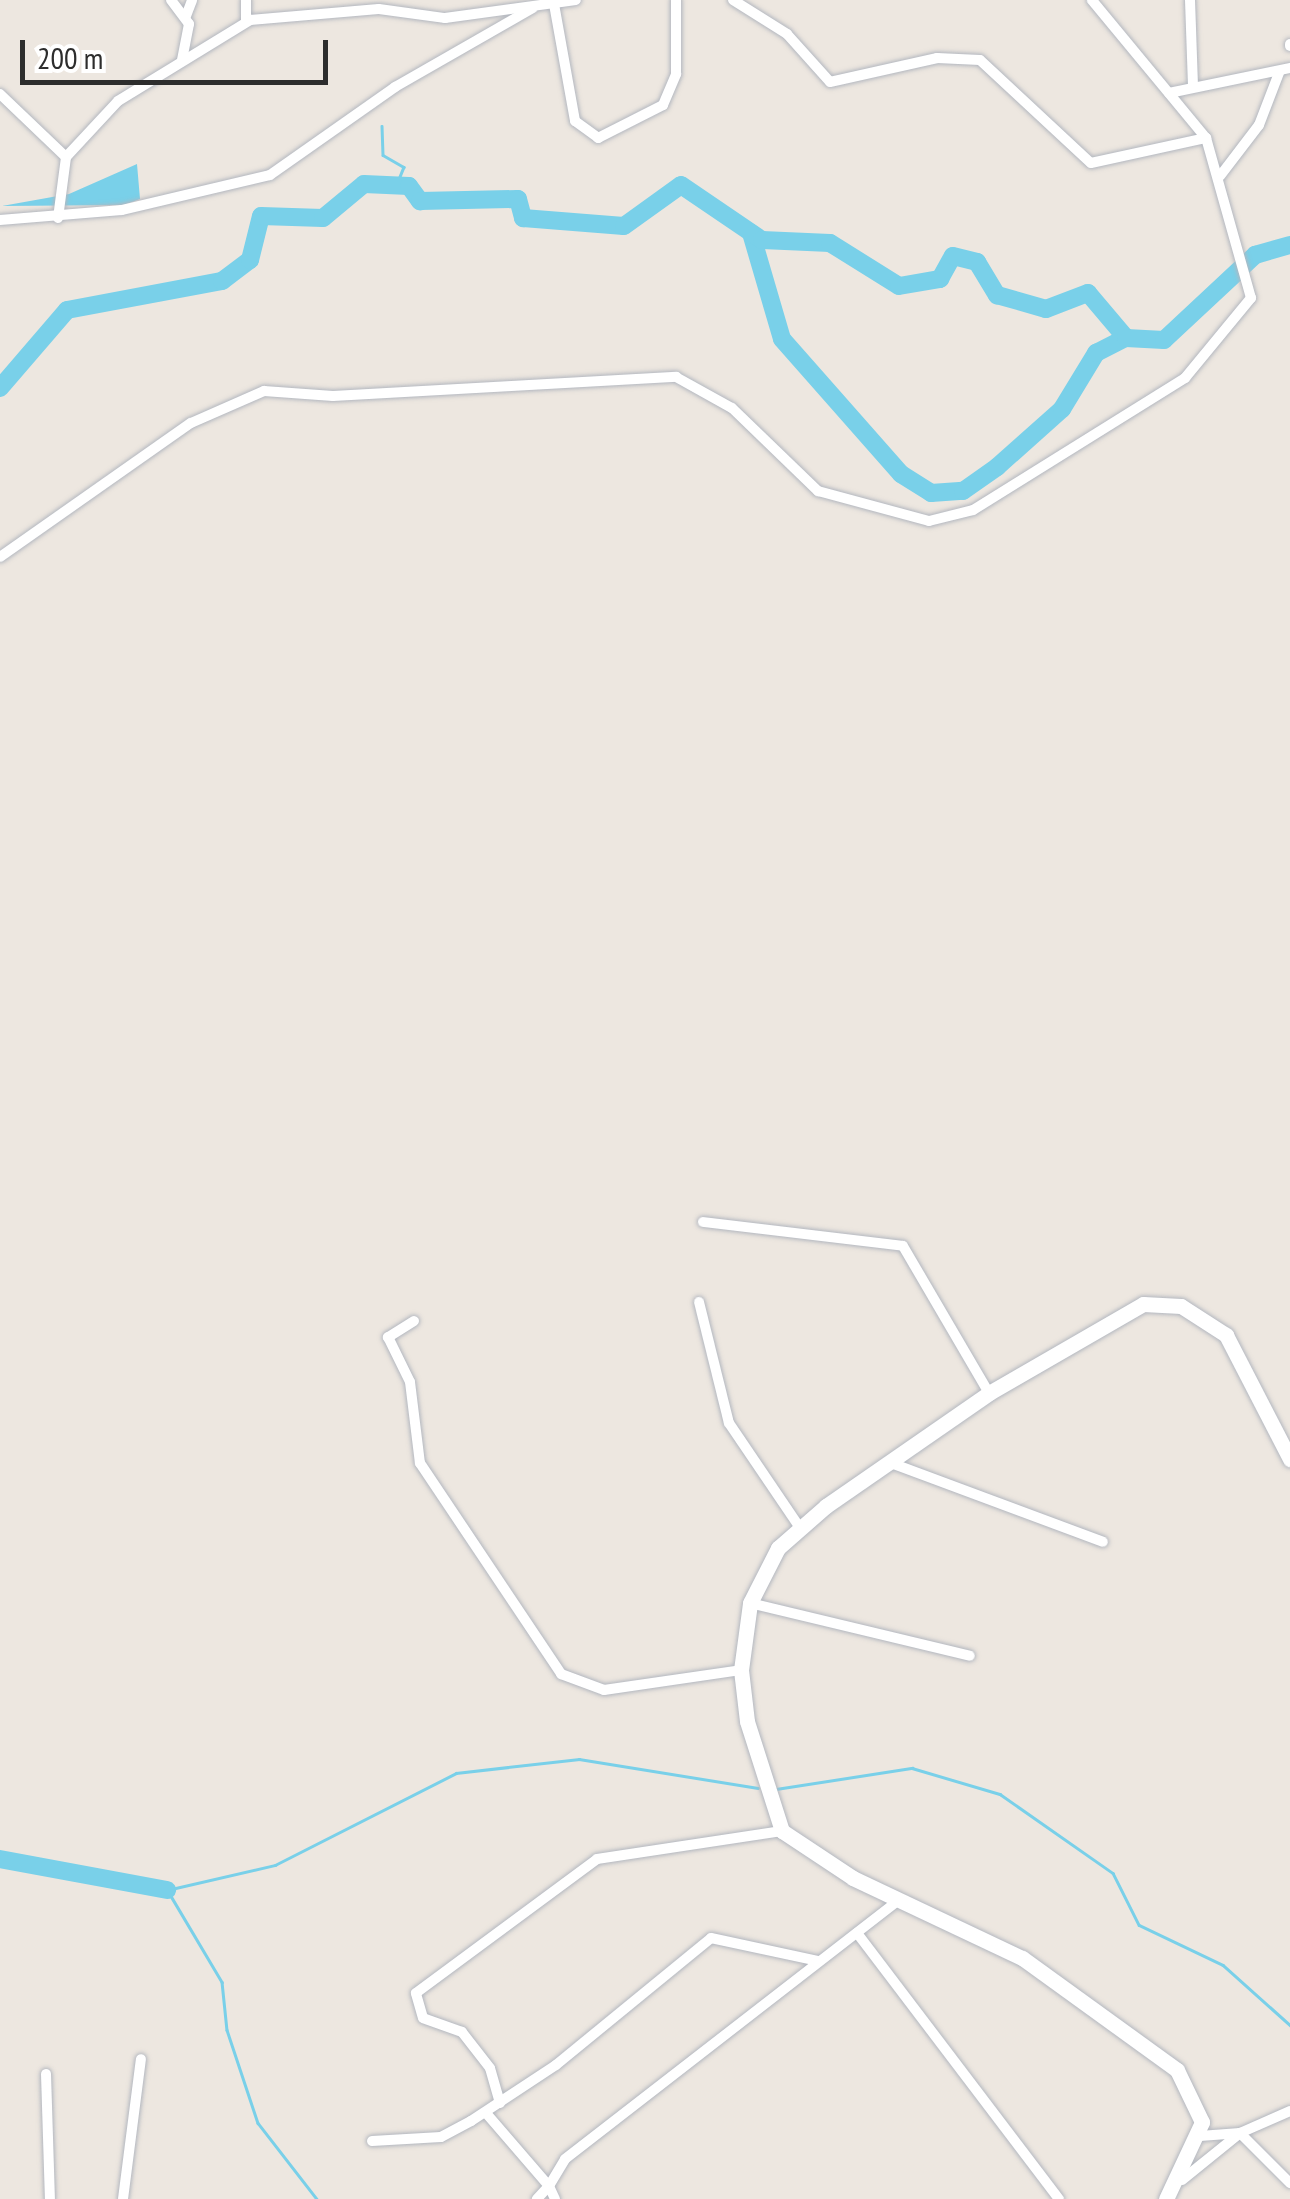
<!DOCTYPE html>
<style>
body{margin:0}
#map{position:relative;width:1290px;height:2199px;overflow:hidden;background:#ede7e0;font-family:"PT Sans Narrow",sans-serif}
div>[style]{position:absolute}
.water>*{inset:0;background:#79d0e9}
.stream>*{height:2.5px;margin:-1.25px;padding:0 1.25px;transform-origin:1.25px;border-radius:1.25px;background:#79d0e9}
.river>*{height:18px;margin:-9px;padding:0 9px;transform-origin:9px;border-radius:9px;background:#79d0e9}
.roads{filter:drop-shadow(0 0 2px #b3b7bf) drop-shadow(0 0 2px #b3b7bf)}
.street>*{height:10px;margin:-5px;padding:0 5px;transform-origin:5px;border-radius:5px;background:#fff}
.secondary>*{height:15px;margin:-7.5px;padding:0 7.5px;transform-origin:7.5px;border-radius:7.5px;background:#fff}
span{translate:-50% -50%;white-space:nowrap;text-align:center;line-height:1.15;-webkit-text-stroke:8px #fff;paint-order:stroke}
.scale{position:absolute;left:20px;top:40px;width:308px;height:45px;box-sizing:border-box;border:5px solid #2d2d2d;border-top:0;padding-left:12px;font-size:30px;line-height:35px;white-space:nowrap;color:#2d2d2d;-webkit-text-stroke:8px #fff;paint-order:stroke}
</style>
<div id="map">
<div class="water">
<i style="clip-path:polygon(137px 164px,140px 199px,124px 205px,2px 206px,69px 194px)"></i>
</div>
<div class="stream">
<i style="left:382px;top:126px;width:29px;rotate:88deg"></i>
<i style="left:383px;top:155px;width:24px;rotate:30deg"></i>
<i style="left:404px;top:167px;width:18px;rotate:112deg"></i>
<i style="left:776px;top:1789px;width:138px;rotate:-8.8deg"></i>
<i style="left:912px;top:1768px;width:92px;rotate:16.5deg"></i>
<i style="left:1000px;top:1794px;width:138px;rotate:35deg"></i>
<i style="left:1113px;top:1873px;width:58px;rotate:63.4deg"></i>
<i style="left:1139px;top:1925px;width:93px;rotate:25.5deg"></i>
<i style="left:1223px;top:1965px;width:90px;rotate:41.8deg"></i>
<i style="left:167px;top:1890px;width:111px;rotate:-13deg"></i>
<i style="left:275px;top:1865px;width:203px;rotate:-26.9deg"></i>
<i style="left:456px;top:1773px;width:124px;rotate:-6.5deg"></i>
<i style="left:579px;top:1759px;width:181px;rotate:9.2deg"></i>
<i style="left:168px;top:1891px;width:106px;rotate:59.3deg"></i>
<i style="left:222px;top:1982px;width:48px;rotate:84.1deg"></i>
<i style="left:227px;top:2030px;width:98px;rotate:71.6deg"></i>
<i style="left:258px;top:2123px;width:96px;rotate:52.2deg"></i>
</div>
<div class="river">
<i style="left:751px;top:233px;width:110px;rotate:73.7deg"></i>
<i style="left:782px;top:339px;width:180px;rotate:48.6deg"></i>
<i style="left:901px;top:474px;width:36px;rotate:32deg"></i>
<i style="left:931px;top:493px;width:32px;rotate:-4deg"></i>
<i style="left:963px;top:491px;width:42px;rotate:-35.2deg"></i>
<i style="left:997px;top:467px;width:87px;rotate:-41.7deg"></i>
<i style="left:1062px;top:409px;width:66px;rotate:-58.7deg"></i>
<i style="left:1096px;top:353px;width:34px;rotate:-27deg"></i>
<i style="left:0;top:388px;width:103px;rotate:-49.3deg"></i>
<i style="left:67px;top:310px;width:158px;rotate:-10.6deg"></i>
<i style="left:222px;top:281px;width:35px;rotate:-37deg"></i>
<i style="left:250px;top:260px;width:45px;rotate:-76deg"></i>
<i style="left:261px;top:216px;width:62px;rotate:1.8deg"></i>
<i style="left:323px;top:218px;width:53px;rotate:-39.7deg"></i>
<i style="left:364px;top:184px;width:45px;rotate:2.5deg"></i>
<i style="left:409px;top:186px;width:19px;rotate:54deg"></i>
<i style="left:420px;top:201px;width:98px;rotate:-1.2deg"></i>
<i style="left:518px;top:199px;width:20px;rotate:75deg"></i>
<i style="left:523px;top:218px;width:101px;rotate:4.5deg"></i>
<i style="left:624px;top:226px;width:70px;rotate:-35.7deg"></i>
<i style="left:681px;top:185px;width:98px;rotate:34.2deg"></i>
<i style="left:762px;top:240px;width:68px;rotate:2.5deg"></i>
<i style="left:830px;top:243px;width:81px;rotate:31.9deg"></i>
<i style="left:899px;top:286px;width:42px;rotate:-9.7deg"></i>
<i style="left:940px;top:279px;width:26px;rotate:-61deg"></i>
<i style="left:953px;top:256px;width:25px;rotate:14deg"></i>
<i style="left:977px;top:262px;width:39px;rotate:59deg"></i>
<i style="left:997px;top:295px;width:51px;rotate:15.9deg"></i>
<i style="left:1046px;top:309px;width:45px;rotate:-20.9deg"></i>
<i style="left:1088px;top:293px;width:59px;rotate:49.8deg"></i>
<i style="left:1126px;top:338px;width:38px;rotate:3deg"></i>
<i style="left:1164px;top:340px;width:125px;rotate:-43deg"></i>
<i style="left:1255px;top:255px;width:36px;rotate:-16deg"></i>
<i style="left:0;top:1859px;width:170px;rotate:10.5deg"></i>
</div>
<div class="roads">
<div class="street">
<i style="left:171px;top:0;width:30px;rotate:53deg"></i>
<i style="left:189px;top:24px;width:37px;rotate:101deg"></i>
<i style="left:246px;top:0;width:21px;rotate:90deg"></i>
<i style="left:733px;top:0;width:64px;rotate:32.2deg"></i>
<i style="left:787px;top:34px;width:64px;rotate:48.1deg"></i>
<i style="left:830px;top:82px;width:110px;rotate:-12.6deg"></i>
<i style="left:937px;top:58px;width:43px;rotate:2.7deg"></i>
<i style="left:980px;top:60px;width:151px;rotate:42.9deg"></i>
<i style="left:1091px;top:163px;width:118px;rotate:-12.3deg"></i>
<i style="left:1190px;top:0;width:86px;rotate:88deg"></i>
<i style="left:554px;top:4px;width:119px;rotate:79.8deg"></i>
<i style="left:575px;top:121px;width:29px;rotate:36deg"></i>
<i style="left:598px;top:138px;width:73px;rotate:-26.9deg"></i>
<i style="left:663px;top:105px;width:34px;rotate:-67deg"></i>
<i style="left:676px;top:74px;width:74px;rotate:-90deg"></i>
<i style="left:186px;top:16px;width:17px;rotate:-69deg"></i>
<i style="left:1290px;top:44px;width:2px;rotate:90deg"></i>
<i style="left:1169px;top:93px;width:124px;rotate:-11.7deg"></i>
<i style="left:0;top:94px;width:91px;rotate:43.7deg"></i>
<i style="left:66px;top:157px;width:76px;rotate:-47.1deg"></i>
<i style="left:118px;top:101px;width:155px;rotate:-31.5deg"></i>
<i style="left:250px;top:20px;width:129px;rotate:-4.9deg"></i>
<i style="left:379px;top:9px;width:67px;rotate:7.8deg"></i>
<i style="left:445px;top:18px;width:132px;rotate:-7.8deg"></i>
<i style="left:1220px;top:176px;width:64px;rotate:-52.6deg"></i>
<i style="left:1259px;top:125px;width:56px;rotate:-69deg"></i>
<i style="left:58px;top:218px;width:62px;rotate:-82.5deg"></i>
<i style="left:0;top:220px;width:122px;rotate:-4.7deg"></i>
<i style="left:122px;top:210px;width:152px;rotate:-13.3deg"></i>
<i style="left:270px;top:175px;width:153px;rotate:-35.1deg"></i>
<i style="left:395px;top:87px;width:159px;rotate:-29.8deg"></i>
<i style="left:0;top:557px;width:233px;rotate:-35.1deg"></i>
<i style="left:191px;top:423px;width:80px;rotate:-23.7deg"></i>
<i style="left:264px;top:391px;width:69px;rotate:4.1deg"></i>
<i style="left:333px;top:396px;width:344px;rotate:-3.2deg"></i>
<i style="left:676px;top:377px;width:64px;rotate:29deg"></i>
<i style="left:732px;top:408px;width:120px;rotate:44deg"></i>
<i style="left:818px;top:491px;width:115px;rotate:15.1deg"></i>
<i style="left:929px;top:521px;width:45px;rotate:-14deg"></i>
<i style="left:973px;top:510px;width:250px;rotate:-31.9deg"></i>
<i style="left:1185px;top:378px;width:104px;rotate:-50.5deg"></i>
<i style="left:1251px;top:298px;width:166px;rotate:-105.7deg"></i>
<i style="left:1206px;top:138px;width:179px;rotate:-129.6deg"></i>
<i style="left:703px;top:1222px;width:201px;rotate:6.8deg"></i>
<i style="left:903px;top:1246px;width:170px;rotate:59.7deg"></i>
<i style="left:699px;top:1302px;width:125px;rotate:76.1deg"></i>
<i style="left:729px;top:1423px;width:127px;rotate:55.9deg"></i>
<i style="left:414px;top:1321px;width:31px;rotate:148deg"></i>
<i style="left:388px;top:1337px;width:50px;rotate:63.9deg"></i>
<i style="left:410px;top:1382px;width:82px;rotate:83deg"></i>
<i style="left:420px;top:1463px;width:254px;rotate:56.2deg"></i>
<i style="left:561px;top:1674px;width:46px;rotate:20.4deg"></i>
<i style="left:604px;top:1690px;width:138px;rotate:-8.3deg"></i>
<i style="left:891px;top:1463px;width:226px;rotate:20.4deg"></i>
<i style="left:750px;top:1603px;width:226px;rotate:13.5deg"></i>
<i style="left:857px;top:1933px;width:334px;rotate:52.8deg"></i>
<i style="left:46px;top:2074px;width:125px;rotate:88.2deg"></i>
<i style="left:500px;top:2103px;width:36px;rotate:-106deg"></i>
<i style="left:490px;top:2068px;width:46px;rotate:-127.9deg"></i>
<i style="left:462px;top:2032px;width:41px;rotate:-160.3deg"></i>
<i style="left:423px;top:2018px;width:26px;rotate:-106deg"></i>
<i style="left:416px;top:1993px;width:225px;rotate:-36.5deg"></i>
<i style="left:597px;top:1859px;width:187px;rotate:-8.6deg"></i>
<i style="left:486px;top:2113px;width:96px;rotate:49.2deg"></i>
<i style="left:549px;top:2186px;width:18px;rotate:133deg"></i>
<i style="left:1200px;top:2136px;width:40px;rotate:-4.3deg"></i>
<i style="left:1240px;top:2133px;width:71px;rotate:45deg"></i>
<i style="left:372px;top:2141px;width:69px;rotate:-3.3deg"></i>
<i style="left:441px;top:2137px;width:34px;rotate:-28deg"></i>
<i style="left:471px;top:2121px;width:102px;rotate:-33.4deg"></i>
<i style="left:556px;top:2065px;width:200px;rotate:-39.3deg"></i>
<i style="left:711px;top:1938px;width:109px;rotate:12.1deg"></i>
<i style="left:1182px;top:2180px;width:75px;rotate:-39deg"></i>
<i style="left:1240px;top:2133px;width:55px;rotate:-23.7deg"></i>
<i style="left:123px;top:2199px;width:141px;rotate:-82.7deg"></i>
<i style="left:555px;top:2199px;width:14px;rotate:-115deg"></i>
<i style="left:549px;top:2186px;width:31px;rotate:-59deg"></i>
<i style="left:565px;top:2159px;width:424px;rotate:-37.8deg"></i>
</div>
<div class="secondary">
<i style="left:1166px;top:2199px;width:85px;rotate:-64.9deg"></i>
<i style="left:1202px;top:2122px;width:58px;rotate:-115.7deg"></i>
<i style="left:1177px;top:2070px;width:191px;rotate:-144.1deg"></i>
<i style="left:1022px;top:1958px;width:187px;rotate:-154.7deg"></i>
<i style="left:853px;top:1878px;width:85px;rotate:-146.5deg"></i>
<i style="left:782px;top:1831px;width:115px;rotate:-107.7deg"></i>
<i style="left:747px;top:1721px;width:51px;rotate:-96.7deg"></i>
<i style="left:741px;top:1670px;width:68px;rotate:-82.3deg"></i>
<i style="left:750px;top:1603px;width:62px;rotate:-63deg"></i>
<i style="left:778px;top:1548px;width:64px;rotate:-41.2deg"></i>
<i style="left:826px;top:1506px;width:198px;rotate:-34.7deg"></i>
<i style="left:989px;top:1393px;width:178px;rotate:-30deg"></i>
<i style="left:1143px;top:1304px;width:38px;rotate:3deg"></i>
<i style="left:1181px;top:1306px;width:54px;rotate:32.8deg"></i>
<i style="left:1226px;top:1335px;width:140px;rotate:62.7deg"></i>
</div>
</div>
<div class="scale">200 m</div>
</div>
